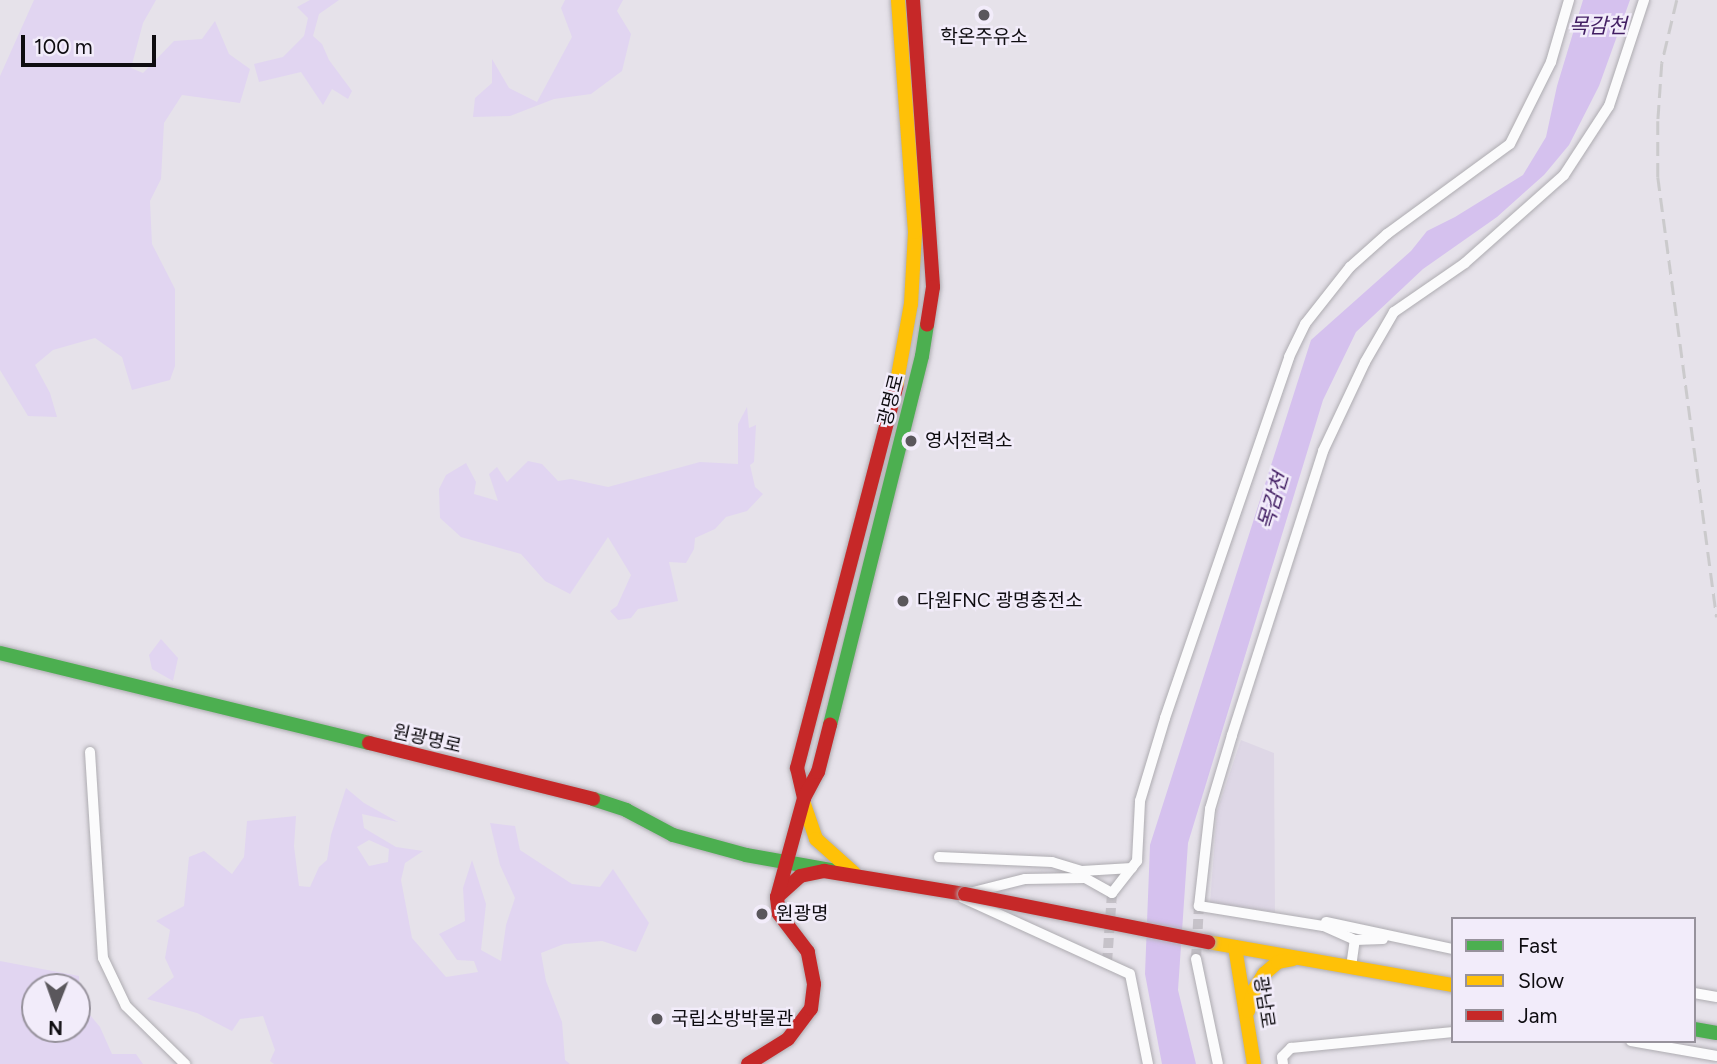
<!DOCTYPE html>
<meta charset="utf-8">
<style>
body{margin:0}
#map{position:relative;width:1717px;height:1064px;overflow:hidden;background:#e6e2ea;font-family:Figtree,"Noto Sans KR",sans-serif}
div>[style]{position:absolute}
.built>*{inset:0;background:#ded7e6}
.green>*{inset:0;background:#e1d5f1}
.water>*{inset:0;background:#d5c1ee}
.street-tunnel>*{height:10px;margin-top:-5px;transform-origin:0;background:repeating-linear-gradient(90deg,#c6c2c9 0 10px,transparent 0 15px)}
.roads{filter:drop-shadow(0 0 2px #aeacb1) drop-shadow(0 0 2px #aeacb1)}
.street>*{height:10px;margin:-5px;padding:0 5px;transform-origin:5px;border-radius:5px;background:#fbfbfc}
.fast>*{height:14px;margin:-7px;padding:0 7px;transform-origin:7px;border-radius:7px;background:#4caf50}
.slow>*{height:14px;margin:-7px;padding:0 7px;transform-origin:7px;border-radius:7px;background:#ffc107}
.jam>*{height:14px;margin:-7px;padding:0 7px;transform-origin:7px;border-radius:7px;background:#c62828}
.rail>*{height:2.5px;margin-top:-1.25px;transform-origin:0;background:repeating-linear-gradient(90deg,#cbcacc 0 14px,transparent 0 21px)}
.bridges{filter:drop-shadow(0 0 2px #aeacb1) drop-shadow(0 0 2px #aeacb1)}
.jam-bridge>*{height:14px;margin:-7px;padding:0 7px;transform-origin:7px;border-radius:7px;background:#c62828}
.dots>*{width:19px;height:19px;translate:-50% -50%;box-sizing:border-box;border:4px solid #f2ecfa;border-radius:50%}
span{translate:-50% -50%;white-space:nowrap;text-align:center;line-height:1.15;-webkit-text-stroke:5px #f2ecfa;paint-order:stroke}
.poi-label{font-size:19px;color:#0e0c10}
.left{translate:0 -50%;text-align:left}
.street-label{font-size:19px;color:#0e0c10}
.water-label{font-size:21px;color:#411d62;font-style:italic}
.legend{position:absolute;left:1451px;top:917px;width:245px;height:126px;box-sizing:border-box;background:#f2ecfa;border:2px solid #97929c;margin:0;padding:9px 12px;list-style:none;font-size:21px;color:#0e0c10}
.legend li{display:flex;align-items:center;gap:14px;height:35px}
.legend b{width:35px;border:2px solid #97929c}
.north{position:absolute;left:21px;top:973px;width:70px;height:70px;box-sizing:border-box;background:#f2ecfa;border:2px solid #97929c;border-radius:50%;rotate:181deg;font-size:19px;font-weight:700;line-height:28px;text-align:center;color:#0e0c10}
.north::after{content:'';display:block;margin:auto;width:24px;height:32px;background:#5a575c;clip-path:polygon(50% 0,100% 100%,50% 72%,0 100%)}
.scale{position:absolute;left:21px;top:35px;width:135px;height:32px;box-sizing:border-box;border:4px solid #0e0c10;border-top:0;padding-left:9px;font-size:21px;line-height:24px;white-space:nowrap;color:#0e0c10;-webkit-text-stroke:5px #f2ecfa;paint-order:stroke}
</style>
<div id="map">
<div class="built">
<i style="clip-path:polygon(1241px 740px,1274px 753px,1275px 912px,1210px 903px,1217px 811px)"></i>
</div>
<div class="green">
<i style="clip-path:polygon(34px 0,156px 0,143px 23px,131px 68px,143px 73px,174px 41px,202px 39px,215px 21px,229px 54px,250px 69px,240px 103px,182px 95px,164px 123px,161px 179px,150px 201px,152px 244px,175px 289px,175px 366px,170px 380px,132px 390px,122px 357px,95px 338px,53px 350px,35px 365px,50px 393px,57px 417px,28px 416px,0 370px,0 76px)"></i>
<i style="clip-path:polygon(310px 0,339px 0,319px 14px,313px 36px,322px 44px,329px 60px,352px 91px,348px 99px,332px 89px,323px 105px,301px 72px,259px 82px,254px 64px,283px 57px,304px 36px,308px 18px,297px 7px)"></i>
<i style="clip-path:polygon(565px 0,623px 0,617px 11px,631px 34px,622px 71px,591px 94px,554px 99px,510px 116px,473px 117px,475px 98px,492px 83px,492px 59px,509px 88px,537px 102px,572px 37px,561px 8px)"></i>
<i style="clip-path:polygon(747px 407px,749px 428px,756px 425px,754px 462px,750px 465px,755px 487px,763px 494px,747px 511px,726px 517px,715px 529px,695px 538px,694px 549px,686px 563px,669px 562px,678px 601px,638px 609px,631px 618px,618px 620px,610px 611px,617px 606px,631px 575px,608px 537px,570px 594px,545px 581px,521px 554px,461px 537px,440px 518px,439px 489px,446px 475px,466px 463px,476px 482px,474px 494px,498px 501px,489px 474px,497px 467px,507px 482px,528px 461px,542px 464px,558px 481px,571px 479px,608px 487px,700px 462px,738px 464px,738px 424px)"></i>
<i style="clip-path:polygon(161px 639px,178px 658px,173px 681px,152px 669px,149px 655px)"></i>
<i style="clip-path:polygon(evenodd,346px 788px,364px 803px,398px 822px,362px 814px,364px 828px,396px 847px,423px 851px,405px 863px,401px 880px,412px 938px,446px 977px,478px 972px,474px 961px,457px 960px,439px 934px,465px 921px,463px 888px,472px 860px,486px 904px,481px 950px,501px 961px,506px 925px,515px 898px,500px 865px,490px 823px,515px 826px,520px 850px,572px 884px,600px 887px,613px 869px,649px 923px,636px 952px,602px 941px,564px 944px,541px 953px,546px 981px,562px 1022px,565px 1060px,570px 1064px,274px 1064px,270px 1061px,275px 1050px,263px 1016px,240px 1019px,232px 1031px,197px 1013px,147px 999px,174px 977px,165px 958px,170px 930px,156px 921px,184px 906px,189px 857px,204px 851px,232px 874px,244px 857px,247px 821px,296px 816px,294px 846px,299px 886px,310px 887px,319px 867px,327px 860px,331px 835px,346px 788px,369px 840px,389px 849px,388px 862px,369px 866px,357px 847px,369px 840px)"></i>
<i style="clip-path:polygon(evenodd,0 961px,79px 976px,80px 1003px,100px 1027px,112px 1054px,136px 1054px,143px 1064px,0 1064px,0 961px,35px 987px,77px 987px,77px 1029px,35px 1029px,35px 987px)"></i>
</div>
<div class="water">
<i style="clip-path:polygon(1583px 0,1630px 0,1599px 86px,1569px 145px,1544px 175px,1497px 217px,1423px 269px,1356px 332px,1323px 400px,1188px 843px,1178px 990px,1196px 1064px,1162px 1064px,1145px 974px,1150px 845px,1311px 340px,1411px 251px,1427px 231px,1455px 217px,1523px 175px,1546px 137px,1557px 86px)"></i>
</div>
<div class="street-tunnel">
<i style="left:1196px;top:959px;width:53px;rotate:-86.8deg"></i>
<i style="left:1107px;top:963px;width:70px;rotate:-85.9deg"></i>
</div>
<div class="roads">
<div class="street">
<i style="left:90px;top:752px;width:206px;rotate:86.4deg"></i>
<i style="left:103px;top:958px;width:53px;rotate:64.4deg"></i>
<i style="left:126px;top:1006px;width:83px;rotate:44.5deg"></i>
<i style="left:939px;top:857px;width:113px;rotate:2.5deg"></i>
<i style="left:1052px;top:862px;width:31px;rotate:17deg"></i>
<i style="left:1077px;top:875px;width:6px;rotate:-39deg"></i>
<i style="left:1082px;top:871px;width:50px;rotate:-3.4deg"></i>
<i style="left:969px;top:893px;width:58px;rotate:-14deg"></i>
<i style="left:1025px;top:879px;width:60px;rotate:-1deg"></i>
<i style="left:1085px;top:878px;width:31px;rotate:29deg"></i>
<i style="left:1112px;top:893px;width:41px;rotate:-52deg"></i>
<i style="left:1137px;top:861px;width:60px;rotate:-87.1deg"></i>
<i style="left:1140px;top:801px;width:87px;rotate:-73.2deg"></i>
<i style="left:1165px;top:718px;width:382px;rotate:-71deg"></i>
<i style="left:1289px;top:357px;width:37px;rotate:-64deg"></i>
<i style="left:1305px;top:324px;width:73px;rotate:-51.7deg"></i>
<i style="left:1350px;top:267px;width:50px;rotate:-41.7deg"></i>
<i style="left:1387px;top:234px;width:152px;rotate:-36.2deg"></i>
<i style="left:1510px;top:144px;width:92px;rotate:-63.4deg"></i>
<i style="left:1551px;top:62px;width:65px;rotate:-73.8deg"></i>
<i style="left:963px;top:898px;width:183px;rotate:24.5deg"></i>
<i style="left:1130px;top:974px;width:92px;rotate:78.7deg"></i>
<i style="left:1326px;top:922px;width:130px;rotate:12deg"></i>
<i style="left:1355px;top:940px;width:28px;rotate:-2deg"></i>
<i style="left:1196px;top:959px;width:107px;rotate:78.2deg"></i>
<i style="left:1351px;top:967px;width:27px;rotate:-82deg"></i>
<i style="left:1355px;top:940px;width:35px;rotate:-156deg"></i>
<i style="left:1323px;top:926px;width:126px;rotate:-170.8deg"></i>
<i style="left:1199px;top:906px;width:98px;rotate:-83.5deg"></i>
<i style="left:1210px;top:809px;width:77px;rotate:-73.4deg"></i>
<i style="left:1232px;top:735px;width:298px;rotate:-72.2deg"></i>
<i style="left:1323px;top:451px;width:98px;rotate:-64.7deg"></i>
<i style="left:1365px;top:362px;width:58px;rotate:-59.9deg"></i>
<i style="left:1394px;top:312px;width:86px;rotate:-34.6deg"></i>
<i style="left:1465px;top:263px;width:132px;rotate:-41.6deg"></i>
<i style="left:1564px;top:175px;width:82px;rotate:-56.9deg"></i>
<i style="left:1609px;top:106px;width:112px;rotate:-71.7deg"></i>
<i style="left:1694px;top:993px;width:23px;rotate:10deg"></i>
<i style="left:1631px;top:1041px;width:87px;rotate:9.9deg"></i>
<i style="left:1283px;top:1064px;width:7px;rotate:-98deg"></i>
<i style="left:1282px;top:1057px;width:13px;rotate:-45deg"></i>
<i style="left:1291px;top:1048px;width:163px;rotate:-5.6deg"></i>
</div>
<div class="fast">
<i style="left:0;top:653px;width:380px;rotate:13.7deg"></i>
<i style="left:830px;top:725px;width:380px;rotate:-76deg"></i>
<i style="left:922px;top:356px;width:31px;rotate:-81deg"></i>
<i style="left:593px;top:799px;width:35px;rotate:18deg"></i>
<i style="left:626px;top:810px;width:53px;rotate:28deg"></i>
<i style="left:673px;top:835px;width:76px;rotate:15.3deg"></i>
<i style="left:746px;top:855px;width:97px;rotate:10.1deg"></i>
<i style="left:1694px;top:1029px;width:23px;rotate:10deg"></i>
</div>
<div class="slow">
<i style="left:896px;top:387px;width:84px;rotate:-79.8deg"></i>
<i style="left:911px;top:304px;width:72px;rotate:-86.8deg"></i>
<i style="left:915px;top:232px;width:233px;rotate:-94.2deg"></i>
<i style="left:804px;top:804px;width:37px;rotate:71deg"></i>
<i style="left:816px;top:839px;width:51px;rotate:41.8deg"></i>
<i style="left:1208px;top:942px;width:249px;rotate:10deg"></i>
<i style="left:1235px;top:947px;width:119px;rotate:80.8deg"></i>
<i style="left:1248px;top:1011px;width:22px;rotate:-74deg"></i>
<i style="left:1254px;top:990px;width:19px;rotate:-58deg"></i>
<i style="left:1264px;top:974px;width:18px;rotate:-41deg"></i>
<i style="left:1278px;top:962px;width:15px;rotate:-11deg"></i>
</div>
<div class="jam">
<i style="left:913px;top:0;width:288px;rotate:86deg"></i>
<i style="left:933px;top:287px;width:38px;rotate:99deg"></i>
<i style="left:369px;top:743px;width:231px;rotate:14deg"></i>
<i style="left:804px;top:798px;width:31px;rotate:-103deg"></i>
<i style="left:797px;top:768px;width:394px;rotate:-75.4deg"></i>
<i style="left:777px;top:897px;width:31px;rotate:-42deg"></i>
<i style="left:800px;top:876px;width:25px;rotate:-12deg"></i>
<i style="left:824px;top:871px;width:143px;rotate:9.3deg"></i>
<i style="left:748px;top:1064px;width:47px;rotate:-32deg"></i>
<i style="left:788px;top:1039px;width:38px;rotate:-53deg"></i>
<i style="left:811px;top:1009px;width:25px;rotate:-83deg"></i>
<i style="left:814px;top:984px;width:33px;rotate:-101deg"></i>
<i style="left:808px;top:952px;width:48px;rotate:-127.3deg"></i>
<i style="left:779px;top:914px;width:17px;rotate:-97deg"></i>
<i style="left:777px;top:897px;width:103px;rotate:-74.7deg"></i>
<i style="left:804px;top:798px;width:30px;rotate:-62deg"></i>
<i style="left:818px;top:772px;width:49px;rotate:-75.7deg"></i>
</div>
</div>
<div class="rail">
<i style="left:1677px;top:0;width:65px;rotate:103.4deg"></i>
<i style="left:1662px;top:63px;width:58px;rotate:93.9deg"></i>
<i style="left:1658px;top:121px;width:56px;rotate:90deg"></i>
<i style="left:1658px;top:177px;width:444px;rotate:82.4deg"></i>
</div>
<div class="bridges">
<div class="jam-bridge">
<i style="left:965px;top:894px;width:248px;rotate:11.2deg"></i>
</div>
</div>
<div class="dots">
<i style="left:984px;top:15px;background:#5a575c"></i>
<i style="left:911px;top:441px;background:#5a575c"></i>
<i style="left:903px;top:601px;background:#5a575c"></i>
<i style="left:762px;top:914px;background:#5a575c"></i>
<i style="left:657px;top:1019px;background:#5a575c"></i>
</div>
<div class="poi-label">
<span style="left:984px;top:37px">학온주유소</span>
<span class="left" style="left:925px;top:441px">영서전력소</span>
<span class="left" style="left:917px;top:601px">다원FNC 광명충전소</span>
<span class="left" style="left:776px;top:914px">원광명</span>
<span class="left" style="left:671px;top:1019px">국립소방박물관</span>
</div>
<div class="street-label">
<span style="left:891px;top:400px;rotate:-76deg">광명로</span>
<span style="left:427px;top:739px;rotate:13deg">원광명로</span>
<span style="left:1264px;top:1002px;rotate:81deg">광남로</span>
</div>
<div class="water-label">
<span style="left:1598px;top:26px">목감천</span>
<span style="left:1273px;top:501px;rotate:-73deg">목감천</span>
</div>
<ul class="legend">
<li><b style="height:9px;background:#4caf50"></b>Fast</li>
<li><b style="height:9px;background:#ffc107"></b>Slow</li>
<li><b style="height:9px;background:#c62828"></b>Jam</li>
</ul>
<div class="north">N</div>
<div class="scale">100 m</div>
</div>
